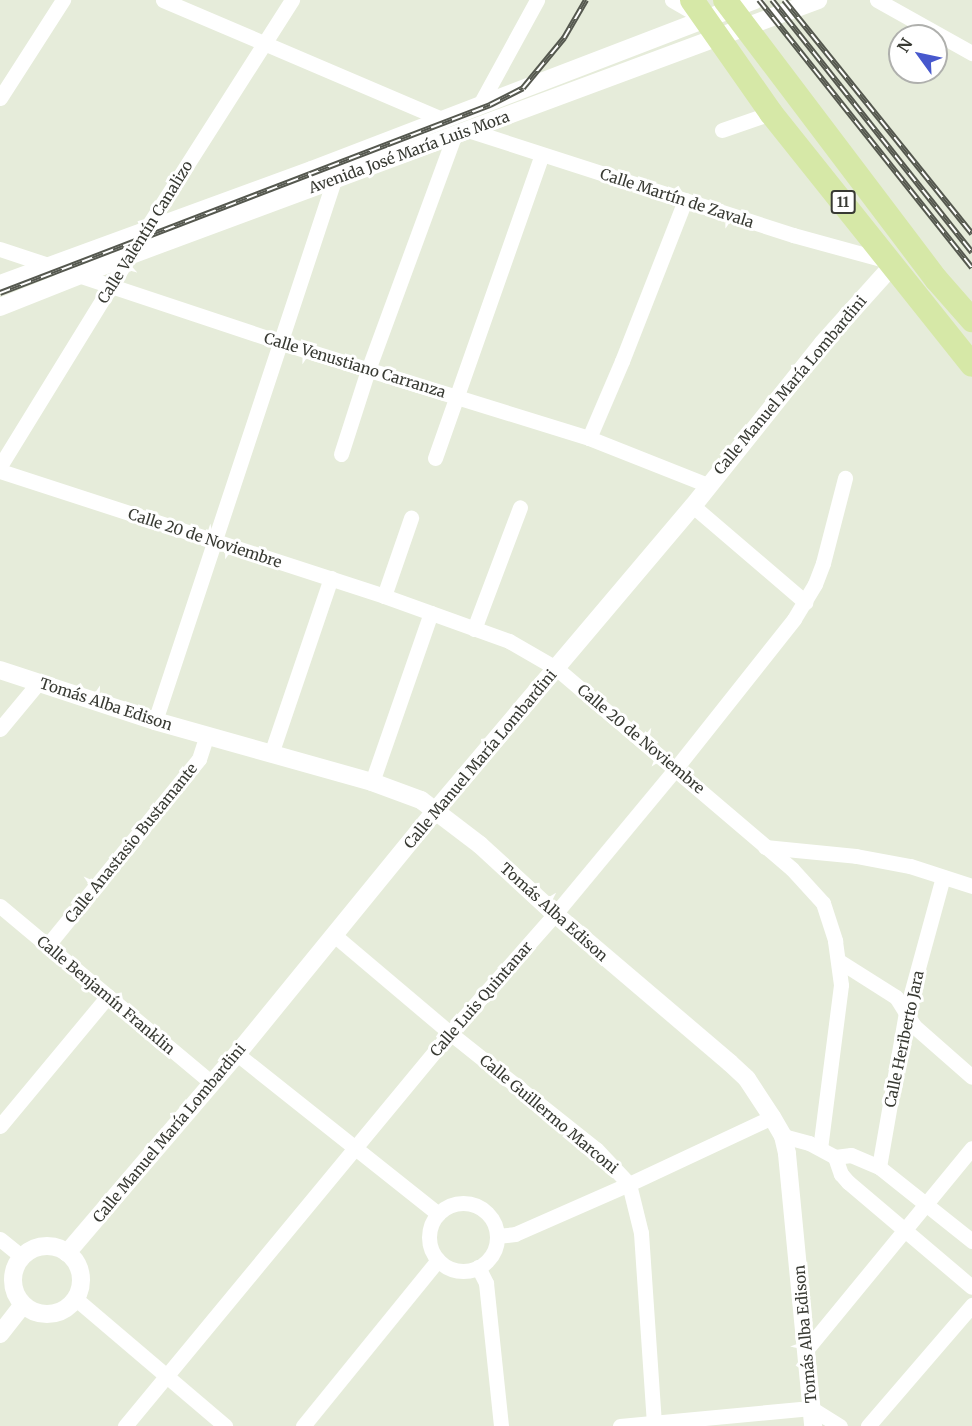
<!DOCTYPE html>
<meta charset="utf-8">
<style>
body{margin:0}
#map{position:relative;width:972px;height:1426px;overflow:hidden;background:#e6ecda;font-family:Merriweather,serif}
div>[style]{position:absolute}
.minor>*{height:15px;margin:-7.5px;padding:0 7.5px;transform-origin:7.5px;border-radius:7.5px;background:#fff}
.minor>.ring{margin:-7.5px;padding:0;box-sizing:content-box;background:none;border:15px solid #fff;border-radius:50%}
.tertiary>*{height:18px;margin:-9px;padding:0 9px;transform-origin:9px;border-radius:9px;background:#fff}
.tertiary>.ring{margin:-9px;padding:0;box-sizing:content-box;background:none;border:18px solid #fff;border-radius:50%}
.primary>*{height:24px;margin:-12px;padding:0 12px;transform-origin:12px;border-radius:12px;background:#d6e8a7}
.rail>*{height:6px;margin-top:-3px;transform-origin:0;background:repeating-linear-gradient(90deg,#fff 0 11px,#55584f 0 22px);box-sizing:border-box;border-block:2px solid #55584f}
span{translate:-50% -50%;white-space:nowrap;text-align:center;line-height:1.15;-webkit-text-stroke:6px #fff;paint-order:stroke}
.shield-label span{padding:2px 4px;background:#fff;border:2px solid;border-radius:4px;-webkit-text-stroke-width:0}
.shield-label{font-size:14px;color:#383a33;font-weight:700}
.street-label{font-size:15px;color:#383a33}
.north{position:absolute;left:888px;top:24px;width:60px;height:60px;box-sizing:border-box;background:#fff;border:2px solid #afb0ad;border-radius:50%;rotate:303deg;font-size:16px;font-weight:700;line-height:24px;text-align:center;color:#383a33}
.north::after{content:'';display:block;margin:auto;width:21px;height:27px;background:#4758cd;clip-path:polygon(50% 0,100% 100%,50% 72%,0 100%)}
</style>
<div id="map">
<div class="minor">
<i style="left:163px;top:0;width:306px;rotate:23.1deg"></i>
<i style="left:672px;top:0;width:30px;rotate:30deg"></i>
<i style="left:877px;top:0;width:109px;rotate:29.2deg"></i>
<i style="left:0;top:98px;width:117px;rotate:-57.3deg"></i>
<i style="left:479px;top:106px;width:121px;rotate:-61.3deg"></i>
<i style="left:468px;top:130px;width:342px;rotate:17.9deg"></i>
<i style="left:793px;top:235px;width:98px;rotate:15.3deg"></i>
<i style="left:722px;top:130px;width:52px;rotate:-19.1deg"></i>
<i style="left:0;top:249px;width:294px;rotate:18.4deg"></i>
<i style="left:279px;top:342px;width:325px;rotate:17.2deg"></i>
<i style="left:589px;top:438px;width:128px;rotate:21.6deg"></i>
<i style="left:589px;top:438px;width:84px;rotate:-66.8deg"></i>
<i style="left:622px;top:361px;width:173px;rotate:-68.6deg"></i>
<i style="left:341px;top:454px;width:88px;rotate:-72.2deg"></i>
<i style="left:368px;top:370px;width:249px;rotate:-69.8deg"></i>
<i style="left:435px;top:458px;width:321px;rotate:-70.6deg"></i>
<i style="left:0;top:466px;width:265px;rotate:-58.4deg"></i>
<i style="left:139px;top:240px;width:285px;rotate:-57.5deg"></i>
<i style="left:0;top:471px;width:404px;rotate:18deg"></i>
<i style="left:384px;top:596px;width:133px;rotate:19.8deg"></i>
<i style="left:509px;top:641px;width:54px;rotate:29.9deg"></i>
<i style="left:556px;top:668px;width:310px;rotate:40.4deg"></i>
<i style="left:792px;top:869px;width:46px;rotate:47.6deg"></i>
<i style="left:823px;top:903px;width:40px;rotate:72deg"></i>
<i style="left:835px;top:941px;width:44px;rotate:82.2deg"></i>
<i style="left:841px;top:985px;width:164px;rotate:97.3deg"></i>
<i style="left:693px;top:506px;width:148px;rotate:40.6deg"></i>
<i style="left:384px;top:596px;width:83px;rotate:-70.9deg"></i>
<i style="left:474px;top:629px;width:130px;rotate:-69.3deg"></i>
<i style="left:155px;top:721px;width:570px;rotate:-71.69deg"></i>
<i style="left:0;top:729px;width:61px;rotate:-50.3deg"></i>
<i style="left:271px;top:754px;width:186px;rotate:-71.2deg"></i>
<i style="left:372px;top:782px;width:179px;rotate:-70.8deg"></i>
<i style="left:765px;top:847px;width:91px;rotate:5.6deg"></i>
<i style="left:856px;top:856px;width:55px;rotate:10.5deg"></i>
<i style="left:910px;top:866px;width:65px;rotate:17.9deg"></i>
<i style="left:0;top:906px;width:276px;rotate:39.9deg"></i>
<i style="left:334px;top:935px;width:152px;rotate:40.2deg"></i>
<i style="left:450px;top:1033px;width:186px;rotate:38.5deg"></i>
<i style="left:596px;top:1149px;width:48px;rotate:46.7deg"></i>
<i style="left:629px;top:1184px;width:50px;rotate:76.2deg"></i>
<i style="left:641px;top:1233px;width:193px;rotate:86.1deg"></i>
<i style="left:47px;top:946px;width:241px;rotate:-50.9deg"></i>
<i style="left:199px;top:759px;width:26px;rotate:-72deg"></i>
<i style="left:839px;top:961px;width:67px;rotate:32.3deg"></i>
<i style="left:896px;top:997px;width:34px;rotate:58deg"></i>
<i style="left:914px;top:1026px;width:77px;rotate:41.3deg"></i>
<i style="left:237px;top:1054px;width:257px;rotate:38.5deg"></i>
<i style="left:0;top:1126px;width:169px;rotate:-50.3deg"></i>
<i style="left:783px;top:1136px;width:27px;rotate:15deg"></i>
<i style="left:809px;top:1143px;width:30px;rotate:28deg"></i>
<i style="left:835px;top:1157px;width:16px;rotate:-7deg"></i>
<i style="left:851px;top:1155px;width:30px;rotate:23deg"></i>
<i style="left:879px;top:1167px;width:119px;rotate:38.5deg"></i>
<i style="left:835px;top:1157px;width:18px;rotate:71deg"></i>
<i style="left:841px;top:1174px;width:11px;rotate:49deg"></i>
<i style="left:848px;top:1182px;width:162px;rotate:40.3deg"></i>
<i style="left:879px;top:1167px;width:157px;rotate:-80.1deg"></i>
<i style="left:906px;top:1012px;width:140px;rotate:-74.7deg"></i>
<i class="ring" style="left:429px;top:1203px;width:53px;height:53px"></i>
<i style="left:497px;top:1236px;width:18px;rotate:-6deg"></i>
<i style="left:515px;top:1234px;width:124px;rotate:-23.7deg"></i>
<i style="left:629px;top:1184px;width:158px;rotate:-25.1deg"></i>
<i style="left:0;top:1239px;width:28px;rotate:39deg"></i>
<i style="left:478px;top:1267px;width:18px;rotate:63deg"></i>
<i style="left:486px;top:1283px;width:144px;rotate:84deg"></i>
<i style="left:76px;top:1299px;width:196px;rotate:40.4deg"></i>
<i style="left:806px;top:1350px;width:261px;rotate:-50.6deg"></i>
<i style="left:125px;top:1426px;width:510px;rotate:-50.41deg"></i>
<i style="left:450px;top:1033px;width:159px;rotate:-48.6deg"></i>
<i style="left:555px;top:914px;width:190px;rotate:-50.3deg"></i>
<i style="left:676px;top:768px;width:190px;rotate:-51.6deg"></i>
<i style="left:794px;top:619px;width:41px;rotate:-59deg"></i>
<i style="left:815px;top:584px;width:22px;rotate:-69deg"></i>
<i style="left:823px;top:563px;width:88px;rotate:-75.5deg"></i>
<i style="left:303px;top:1426px;width:214px;rotate:-50.9deg"></i>
<i style="left:620px;top:1426px;width:192px;rotate:-5.4deg"></i>
<i style="left:811px;top:1408px;width:34px;rotate:32deg"></i>
<i style="left:868px;top:1426px;width:160px;rotate:-49.3deg"></i>
</div>
<div class="tertiary">
<i style="left:0;top:284px;width:332px;rotate:-20.1deg"></i>
<i style="left:312px;top:170px;width:475px;rotate:-21deg"></i>
<i style="left:0;top:307px;width:141px;rotate:-21.7deg"></i>
<i style="left:131px;top:255px;width:733px;rotate:-20.36deg"></i>
<i style="left:0;top:670px;width:163px;rotate:18.2deg"></i>
<i style="left:155px;top:721px;width:225px;rotate:15.7deg"></i>
<i style="left:372px;top:782px;width:52px;rotate:20.2deg"></i>
<i style="left:421px;top:800px;width:74px;rotate:37.3deg"></i>
<i style="left:480px;top:845px;width:102px;rotate:42.6deg"></i>
<i style="left:555px;top:914px;width:230px;rotate:40.4deg"></i>
<i style="left:730px;top:1063px;width:23px;rotate:43deg"></i>
<i style="left:747px;top:1079px;width:45px;rotate:56.7deg"></i>
<i style="left:772px;top:1117px;width:22px;rotate:60deg"></i>
<i style="left:783px;top:1136px;width:18px;rotate:77deg"></i>
<i style="left:787px;top:1154px;width:273px;rotate:84.5deg"></i>
<i class="ring" style="left:13px;top:1246px;width:50px;height:50px"></i>
<i style="left:67px;top:1253px;width:262px;rotate:-49.5deg"></i>
<i style="left:237px;top:1054px;width:315px;rotate:-50.8deg"></i>
<i style="left:436px;top:810px;width:398px;rotate:-49.8deg"></i>
<i style="left:693px;top:506px;width:208px;rotate:-51.4deg"></i>
<i style="left:823px;top:343px;width:103px;rotate:-48.1deg"></i>
<i style="left:0;top:1334px;width:37px;rotate:-52deg"></i>
</div>
<div class="primary">
<i style="left:692px;top:0;width:138px;rotate:55deg"></i>
<i style="left:771px;top:113px;width:322px;rotate:51.4deg"></i>
<i style="left:725px;top:0;width:350px;rotate:52.9deg"></i>
<i style="left:936px;top:279px;width:55px;rotate:48.7deg"></i>
</div>
<div class="rail">
<i style="left:759px;top:0;width:342px;rotate:51.5deg"></i>
<i style="left:772px;top:0;width:322px;rotate:51.6deg"></i>
<i style="left:784px;top:0;width:300px;rotate:51.2deg"></i>
<i style="left:0;top:293px;width:525px;rotate:-20.99deg"></i>
<i style="left:490px;top:105px;width:37px;rotate:-27deg"></i>
<i style="left:523px;top:88px;width:65px;rotate:-50.6deg"></i>
<i style="left:564px;top:38px;width:44px;rotate:-59.9deg"></i>
</div>
<div class="shield-label">
<span style="left:843px;top:202px">11</span>
</div>
<div class="street-label">
<span style="left:409px;top:152px;rotate:-20deg">Avenida José María Luis Mora</span>
<span style="left:677px;top:198px;rotate:18deg">Calle Martín de Zavala</span>
<span style="left:145px;top:232px;rotate:-58deg">Calle Valentín Canalizo</span>
<span style="left:355px;top:365px;rotate:17deg">Calle Venustiano Carranza</span>
<span style="left:790px;top:385px;rotate:-50deg">Calle Manuel María Lombardini</span>
<span style="left:205px;top:538px;rotate:18deg">Calle 20 de Noviembre</span>
<span style="left:106px;top:704px;rotate:18deg">Tomás Alba Edison</span>
<span style="left:641px;top:739px;rotate:40deg">Calle 20 de Noviembre</span>
<span style="left:480px;top:759px;rotate:-50deg">Calle Manuel María Lombardini</span>
<span style="left:131px;top:843px;rotate:-51deg">Calle Anastasio Bustamante</span>
<span style="left:554px;top:912px;rotate:42deg">Tomás Alba Edison</span>
<span style="left:106px;top:995px;rotate:40deg">Calle Benjamín Franklin</span>
<span style="left:481px;top:999px;rotate:-49deg">Calle Luis Quintanar</span>
<span style="left:904px;top:1039px;rotate:-78deg">Calle Heriberto Jara</span>
<span style="left:549px;top:1114px;rotate:40deg">Calle Guillermo Marconi</span>
<span style="left:169px;top:1133px;rotate:-50deg">Calle Manuel María Lombardini</span>
<span style="left:805px;top:1334px;rotate:-95deg">Tomás Alba Edison</span>
</div>
<div class="north">N</div>
</div>
